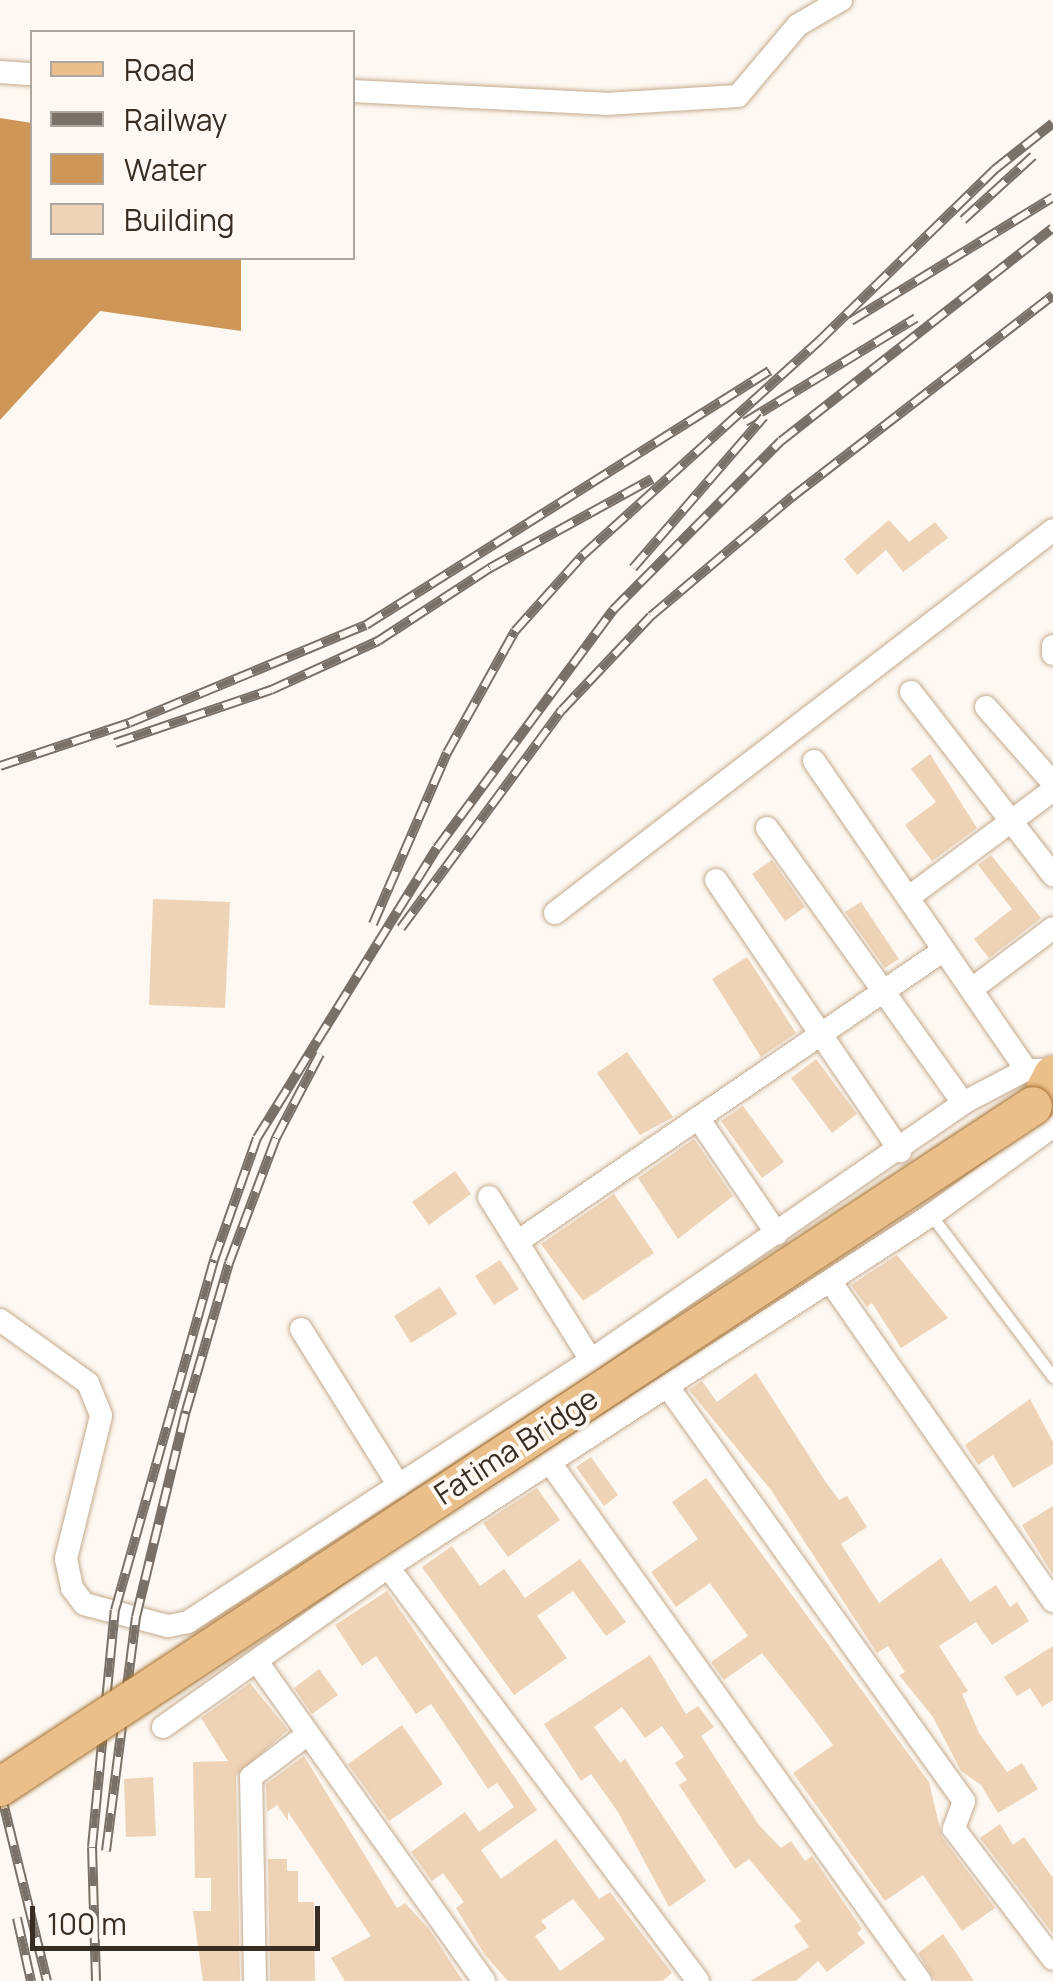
<!DOCTYPE html>
<style>
body{margin:0}
#map{position:relative;width:1053px;height:1981px;overflow:hidden;background:#fdf8f2;font-family:Manrope,sans-serif}
div>[style]{position:absolute}
.water>*{inset:0;background:#ce9758}
.building>*{inset:0;background:#eed3b6}
.roads{filter:drop-shadow(0 0 2px #c4aa8e) drop-shadow(0 0 2px #c4aa8e)}
.service>*{height:11px;margin:-5.5px;padding:0 5.5px;transform-origin:5.5px;border-radius:5.5px;background:#fff}
.minor>*{height:22px;margin:-11px;padding:0 11px;transform-origin:11px;border-radius:11px;background:#fff}
.primary>*{height:38px;margin:-19px;padding:0 19px;transform-origin:19px;border-radius:19px;background:#ebbf89}
.rail>*{height:10px;margin-top:-5px;transform-origin:0;background:repeating-linear-gradient(90deg,#fdf8f2 0 19px,#797167 0 38px);box-sizing:border-box;border-block:2px solid #797167}
.bridges{filter:drop-shadow(0 0 2px #a37132) drop-shadow(0 0 2px #a37132)}
.primary-bridge>*{height:38px;margin:-19px;padding:0 19px;transform-origin:19px;border-radius:19px;background:#ebbf89}
span{translate:-50% -50%;white-space:nowrap;text-align:center;line-height:1.15;-webkit-text-stroke:8px #fdf8f2;paint-order:stroke}
.street-label{font-size:30px;color:#372d22}
.legend{position:absolute;left:30px;top:30px;width:325px;height:230px;box-sizing:border-box;background:#fdf8f2;border:2px solid #aea79f;margin:0;padding:12px 18px;list-style:none;font-size:30px;color:#372d22}
.legend li{display:flex;align-items:center;gap:20px;height:50px}
.legend b{width:50px;border:2px solid #aea79f}
.scale{position:absolute;left:30px;top:1906px;width:290px;height:45px;box-sizing:border-box;border:5px solid #372d22;border-top:0;padding-left:12px;font-size:30px;line-height:35px;white-space:nowrap;color:#372d22;-webkit-text-stroke:8px #fdf8f2;paint-order:stroke}
</style>
<div id="map">
<div class="water">
<i style="clip-path:polygon(0 118px,32px 123px,32px 258px,241px 258px,241px 331px,100px 311px,0 420px)"></i>
</div>
<div class="building">
<i style="clip-path:polygon(889px 520px,909px 542px,935px 522px,948px 538px,903px 572px,886px 550px,857px 575px,844px 559px)"></i>
<i style="clip-path:polygon(930px 754px,977px 828px,932px 861px,905px 825px,936px 802px,911px 769px)"></i>
<i style="clip-path:polygon(991px 855px,1041px 918px,989px 958px,974px 939px,1012px 909px,978px 865px)"></i>
<i style="clip-path:polygon(772px 860px,805px 907px,785px 921px,752px 874px)"></i>
<i style="clip-path:polygon(153px 899px,230px 902px,225px 1008px,149px 1005px)"></i>
<i style="clip-path:polygon(861px 902px,899px 959px,885px 968px,845px 912px)"></i>
<i style="clip-path:polygon(747px 957px,796px 1033px,761px 1057px,712px 979px)"></i>
<i style="clip-path:polygon(627px 1052px,673px 1117px,640px 1135px,597px 1073px)"></i>
<i style="clip-path:polygon(816px 1059px,857px 1114px,832px 1133px,791px 1078px)"></i>
<i style="clip-path:polygon(743px 1106px,784px 1162px,762px 1178px,721px 1121px)"></i>
<i style="clip-path:polygon(694px 1139px,733px 1196px,678px 1239px,638px 1178px)"></i>
<i style="clip-path:polygon(455px 1171px,471px 1194px,429px 1225px,412px 1202px)"></i>
<i style="clip-path:polygon(614px 1194px,654px 1253px,583px 1301px,541px 1244px)"></i>
<i style="clip-path:polygon(897px 1255px,948px 1318px,901px 1348px,872px 1303px,867px 1307px,851px 1285px)"></i>
<i style="clip-path:polygon(500px 1260px,519px 1289px,494px 1305px,475px 1276px)"></i>
<i style="clip-path:polygon(440px 1287px,457px 1314px,411px 1343px,394px 1316px)"></i>
<i style="clip-path:polygon(756px 1373px,825px 1481px,839px 1500px,847px 1496px,867px 1527px,841px 1544px,879px 1603px,941px 1558px,970px 1602px,996px 1585px,1010px 1607px,1017px 1602px,1029px 1621px,992px 1645px,976px 1622px,939px 1646px,968px 1691px,962px 1694px,979px 1733px,1007px 1772px,1022px 1763px,1038px 1789px,998px 1813px,981px 1785px,961px 1771px,933px 1717px,899px 1675px,905px 1672px,888px 1646px,877px 1653px,771px 1490px,689px 1390px,702px 1381px,717px 1402px)"></i>
<i style="clip-path:polygon(1030px 1399px,1053px 1442px,1053px 1464px,1013px 1488px,993px 1455px,978px 1465px,965px 1445px)"></i>
<i style="clip-path:polygon(591px 1457px,618px 1495px,604px 1506px,576px 1467px)"></i>
<i style="clip-path:polygon(706px 1478px,929px 1782px,942px 1837px,995px 1908px,962px 1931px,923px 1875px,885px 1901px,793px 1773px,833px 1745px,814px 1719px,762px 1653px,724px 1680px,711px 1662px,748px 1636px,710px 1583px,676px 1607px,651px 1572px,698px 1539px,672px 1502px)"></i>
<i style="clip-path:polygon(537px 1488px,560px 1520px,508px 1557px,483px 1523px)"></i>
<i style="clip-path:polygon(1053px 1506px,1053px 1575px,1022px 1525px)"></i>
<i style="clip-path:polygon(452px 1546px,480px 1586px,504px 1569px,525px 1598px,580px 1559px,626px 1622px,606px 1636px,573px 1591px,537px 1616px,567px 1658px,514px 1695px,422px 1567px)"></i>
<i style="clip-path:polygon(evenodd,387px 1591px,537px 1810px,481px 1850px,501px 1879px,556px 1839px,599px 1899px,610px 1892px,672px 1973px,662px 1981px,508px 1981px,485px 1955px,456px 1908px,464px 1902px,443px 1873px,432px 1881px,411px 1852px,465px 1812px,479px 1832px,514px 1807px,497px 1783px,488px 1789px,431px 1704px,416px 1714px,376px 1656px,362px 1666px,335px 1625px,387px 1591px,573px 1899px,605px 1939px,560px 1971px,535px 1936px,547px 1928px,541px 1921px,573px 1899px)"></i>
<i style="clip-path:polygon(1053px 1646px,1053px 1700px,1042px 1707px,1030px 1688px,1017px 1696px,1004px 1677px)"></i>
<i style="clip-path:polygon(650px 1655px,686px 1714px,698px 1706px,714px 1727px,701px 1736px,759px 1825px,781px 1848px,791px 1841px,805px 1861px,812px 1856px,862px 1929px,857px 1933px,865px 1943px,827px 1972px,818px 1961px,796px 1981px,750px 1981px,809px 1947px,794px 1926px,801px 1921px,749px 1859px,735px 1869px,679px 1785px,687px 1780px,675px 1763px,684px 1757px,662px 1726px,645px 1738px,622px 1707px,594px 1727px,620px 1763px,625px 1759px,706px 1881px,669px 1907px,618px 1812px,591px 1774px,581px 1781px,544px 1724px)"></i>
<i style="clip-path:polygon(319px 1669px,338px 1695px,312px 1714px,294px 1688px)"></i>
<i style="clip-path:polygon(250px 1683px,288px 1730px,236px 1776px,240px 1981px,203px 1981px,193px 1911px,211px 1911px,211px 1878px,195px 1878px,193px 1762px,228px 1761px,201px 1718px)"></i>
<i style="clip-path:polygon(402px 1725px,443px 1784px,389px 1821px,348px 1764px)"></i>
<i style="clip-path:polygon(304px 1756px,397px 1908px,405px 1903px,429px 1929px,463px 1981px,345px 1981px,331px 1958px,371px 1936px,288px 1812px,288px 1821px,277px 1805px,267px 1812px,266px 1784px)"></i>
<i style="clip-path:polygon(153px 1777px,156px 1836px,126px 1837px,124px 1779px)"></i>
<i style="clip-path:polygon(1000px 1824px,1013px 1845px,1024px 1837px,1053px 1878px,1053px 1934px,980px 1838px)"></i>
<i style="clip-path:polygon(268px 1859px,287px 1859px,287px 1871px,298px 1871px,298px 1902px,314px 1902px,315px 1981px,270px 1981px)"></i>
<i style="clip-path:polygon(943px 1934px,956px 1953px,974px 1981px,935px 1981px,918px 1953px)"></i>
</div>
<div class="roads">
<div class="service">
<i style="left:931px;top:1215px;width:203px;rotate:53deg"></i>
</div>
<div class="minor">
<i style="left:0;top:72px;width:32px;rotate:4deg"></i>
<i style="left:352px;top:91px;width:254px;rotate:2.9deg"></i>
<i style="left:606px;top:104px;width:132px;rotate:-3.5deg"></i>
<i style="left:738px;top:96px;width:93px;rotate:-49.8deg"></i>
<i style="left:798px;top:25px;width:50px;rotate:-30.2deg"></i>
<i style="left:1053px;top:646px;width:8px;rotate:90deg"></i>
<i style="left:911px;top:692px;width:232px;rotate:52.2deg"></i>
<i style="left:986px;top:707px;width:101px;rotate:48.6deg"></i>
<i style="left:814px;top:761px;width:375px;rotate:55.5deg"></i>
<i style="left:767px;top:828px;width:338px;rotate:54.5deg"></i>
<i style="left:716px;top:880px;width:328px;rotate:55.8deg"></i>
<i style="left:909px;top:897px;width:179px;rotate:-36.6deg"></i>
<i style="left:555px;top:913px;width:628px;rotate:-37.56deg"></i>
<i style="left:972px;top:989px;width:101px;rotate:-37deg"></i>
<i style="left:698px;top:1118px;width:140px;rotate:55.7deg"></i>
<i style="left:489px;top:1197px;width:192px;rotate:58deg"></i>
<i style="left:517px;top:1242px;width:517px;rotate:-34.37deg"></i>
<i style="left:830px;top:1281px;width:390px;rotate:55.1deg"></i>
<i style="left:0;top:1320px;width:108px;rotate:35.6deg"></i>
<i style="left:88px;top:1383px;width:35px;rotate:68deg"></i>
<i style="left:101px;top:1416px;width:147px;rotate:103.8deg"></i>
<i style="left:66px;top:1559px;width:30px;rotate:78deg"></i>
<i style="left:72px;top:1588px;width:20px;rotate:53deg"></i>
<i style="left:84px;top:1604px;width:87px;rotate:14.7deg"></i>
<i style="left:168px;top:1626px;width:20px;rotate:-11deg"></i>
<i style="left:188px;top:1622px;width:481px;rotate:-33deg"></i>
<i style="left:591px;top:1360px;width:452px;rotate:-34.6deg"></i>
<i style="left:963px;top:1103px;width:71px;rotate:-27.6deg"></i>
<i style="left:1026px;top:1070px;width:27px"></i>
<i style="left:301px;top:1329px;width:185px;rotate:58deg"></i>
<i style="left:668px;top:1387px;width:509px;rotate:54.44deg"></i>
<i style="left:964px;top:1801px;width:30px;rotate:110deg"></i>
<i style="left:954px;top:1829px;width:163px;rotate:52.7deg"></i>
<i style="left:551px;top:1464px;width:635px;rotate:54.48deg"></i>
<i style="left:388px;top:1567px;width:517px;rotate:53.17deg"></i>
<i style="left:258px;top:1663px;width:390px;rotate:54.6deg"></i>
<i style="left:163px;top:1727px;width:276px;rotate:-35.4deg"></i>
<i style="left:388px;top:1567px;width:647px;rotate:-32.95deg"></i>
<i style="left:931px;top:1215px;width:151px;rotate:-36.1deg"></i>
<i style="left:255px;top:1981px;width:204px;rotate:-91.1deg"></i>
<i style="left:251px;top:1777px;width:68px;rotate:-37.2deg"></i>
</div>
<div class="primary">
<i style="left:1039px;top:1102px;width:30px;rotate:-63deg"></i>
</div>
</div>
<div class="rail">
<i style="left:963px;top:220px;width:95px;rotate:-42.4deg"></i>
<i style="left:851px;top:321px;width:237px;rotate:-31.5deg"></i>
<i style="left:745px;top:422px;width:200px;rotate:-31.3deg"></i>
<i style="left:633px;top:568px;width:200px;rotate:-49.1deg"></i>
<i style="left:115px;top:743px;width:165px;rotate:-18.8deg"></i>
<i style="left:271px;top:690px;width:118px;rotate:-24.6deg"></i>
<i style="left:378px;top:641px;width:134px;rotate:-33.1deg"></i>
<i style="left:490px;top:568px;width:185px;rotate:-28.8deg"></i>
<i style="left:0;top:766px;width:136px;rotate:-18.4deg"></i>
<i style="left:129px;top:723px;width:256px;rotate:-22.5deg"></i>
<i style="left:366px;top:625px;width:477px;rotate:-32.2deg"></i>
<i style="left:373px;top:924px;width:186px;rotate:-66.6deg"></i>
<i style="left:447px;top:753px;width:140px;rotate:-60.9deg"></i>
<i style="left:515px;top:631px;width:102px;rotate:-48.2deg"></i>
<i style="left:583px;top:555px;width:319px;rotate:-42.2deg"></i>
<i style="left:819px;top:341px;width:245px;rotate:-44.3deg"></i>
<i style="left:994px;top:170px;width:75px;rotate:-38.5deg"></i>
<i style="left:401px;top:928px;width:271px;rotate:-53.6deg"></i>
<i style="left:562px;top:710px;width:129px;rotate:-46.6deg"></i>
<i style="left:651px;top:616px;width:185px;rotate:-40.2deg"></i>
<i style="left:792px;top:497px;width:330px;rotate:-37.7deg"></i>
<i style="left:0;top:1790px;width:197px;rotate:76.2deg"></i>
<i style="left:106px;top:1851px;width:236px;rotate:-82.7deg"></i>
<i style="left:136px;top:1617px;width:212px;rotate:-76.4deg"></i>
<i style="left:186px;top:1411px;width:154px;rotate:-73.8deg"></i>
<i style="left:229px;top:1263px;width:134px;rotate:-69.4deg"></i>
<i style="left:276px;top:1138px;width:95px;rotate:-62.4deg"></i>
<i style="left:17px;top:1918px;width:65px;rotate:77.5deg"></i>
<i style="left:96px;top:1981px;width:134px;rotate:-91.7deg"></i>
<i style="left:92px;top:1847px;width:238px;rotate:-84.5deg"></i>
<i style="left:115px;top:1610px;width:364px;rotate:-74.2deg"></i>
<i style="left:214px;top:1260px;width:129px;rotate:-70.6deg"></i>
<i style="left:257px;top:1138px;width:341px;rotate:-58.2deg"></i>
<i style="left:437px;top:848px;width:296px;rotate:-53.5deg"></i>
<i style="left:613px;top:610px;width:238px;rotate:-45.2deg"></i>
<i style="left:781px;top:441px;width:345px;rotate:-38.1deg"></i>
</div>
<div class="bridges">
<div class="primary-bridge">
<i style="left:0;top:1787px;width:1237px;rotate:-33.39deg"></i>
</div>
</div>
<div class="street-label">
<span style="left:516px;top:1446px;rotate:-33deg">Fatima Bridge</span>
</div>
<ul class="legend">
<li><b style="height:12px;background:#ebbf89"></b>Road</li>
<li><b style="height:12px;background:#797167"></b>Railway</li>
<li><b style="height:28px;background:#ce9758"></b>Water</li>
<li><b style="height:28px;background:#eed3b6"></b>Building</li>
</ul>
<div class="scale">100 m</div>
</div>
